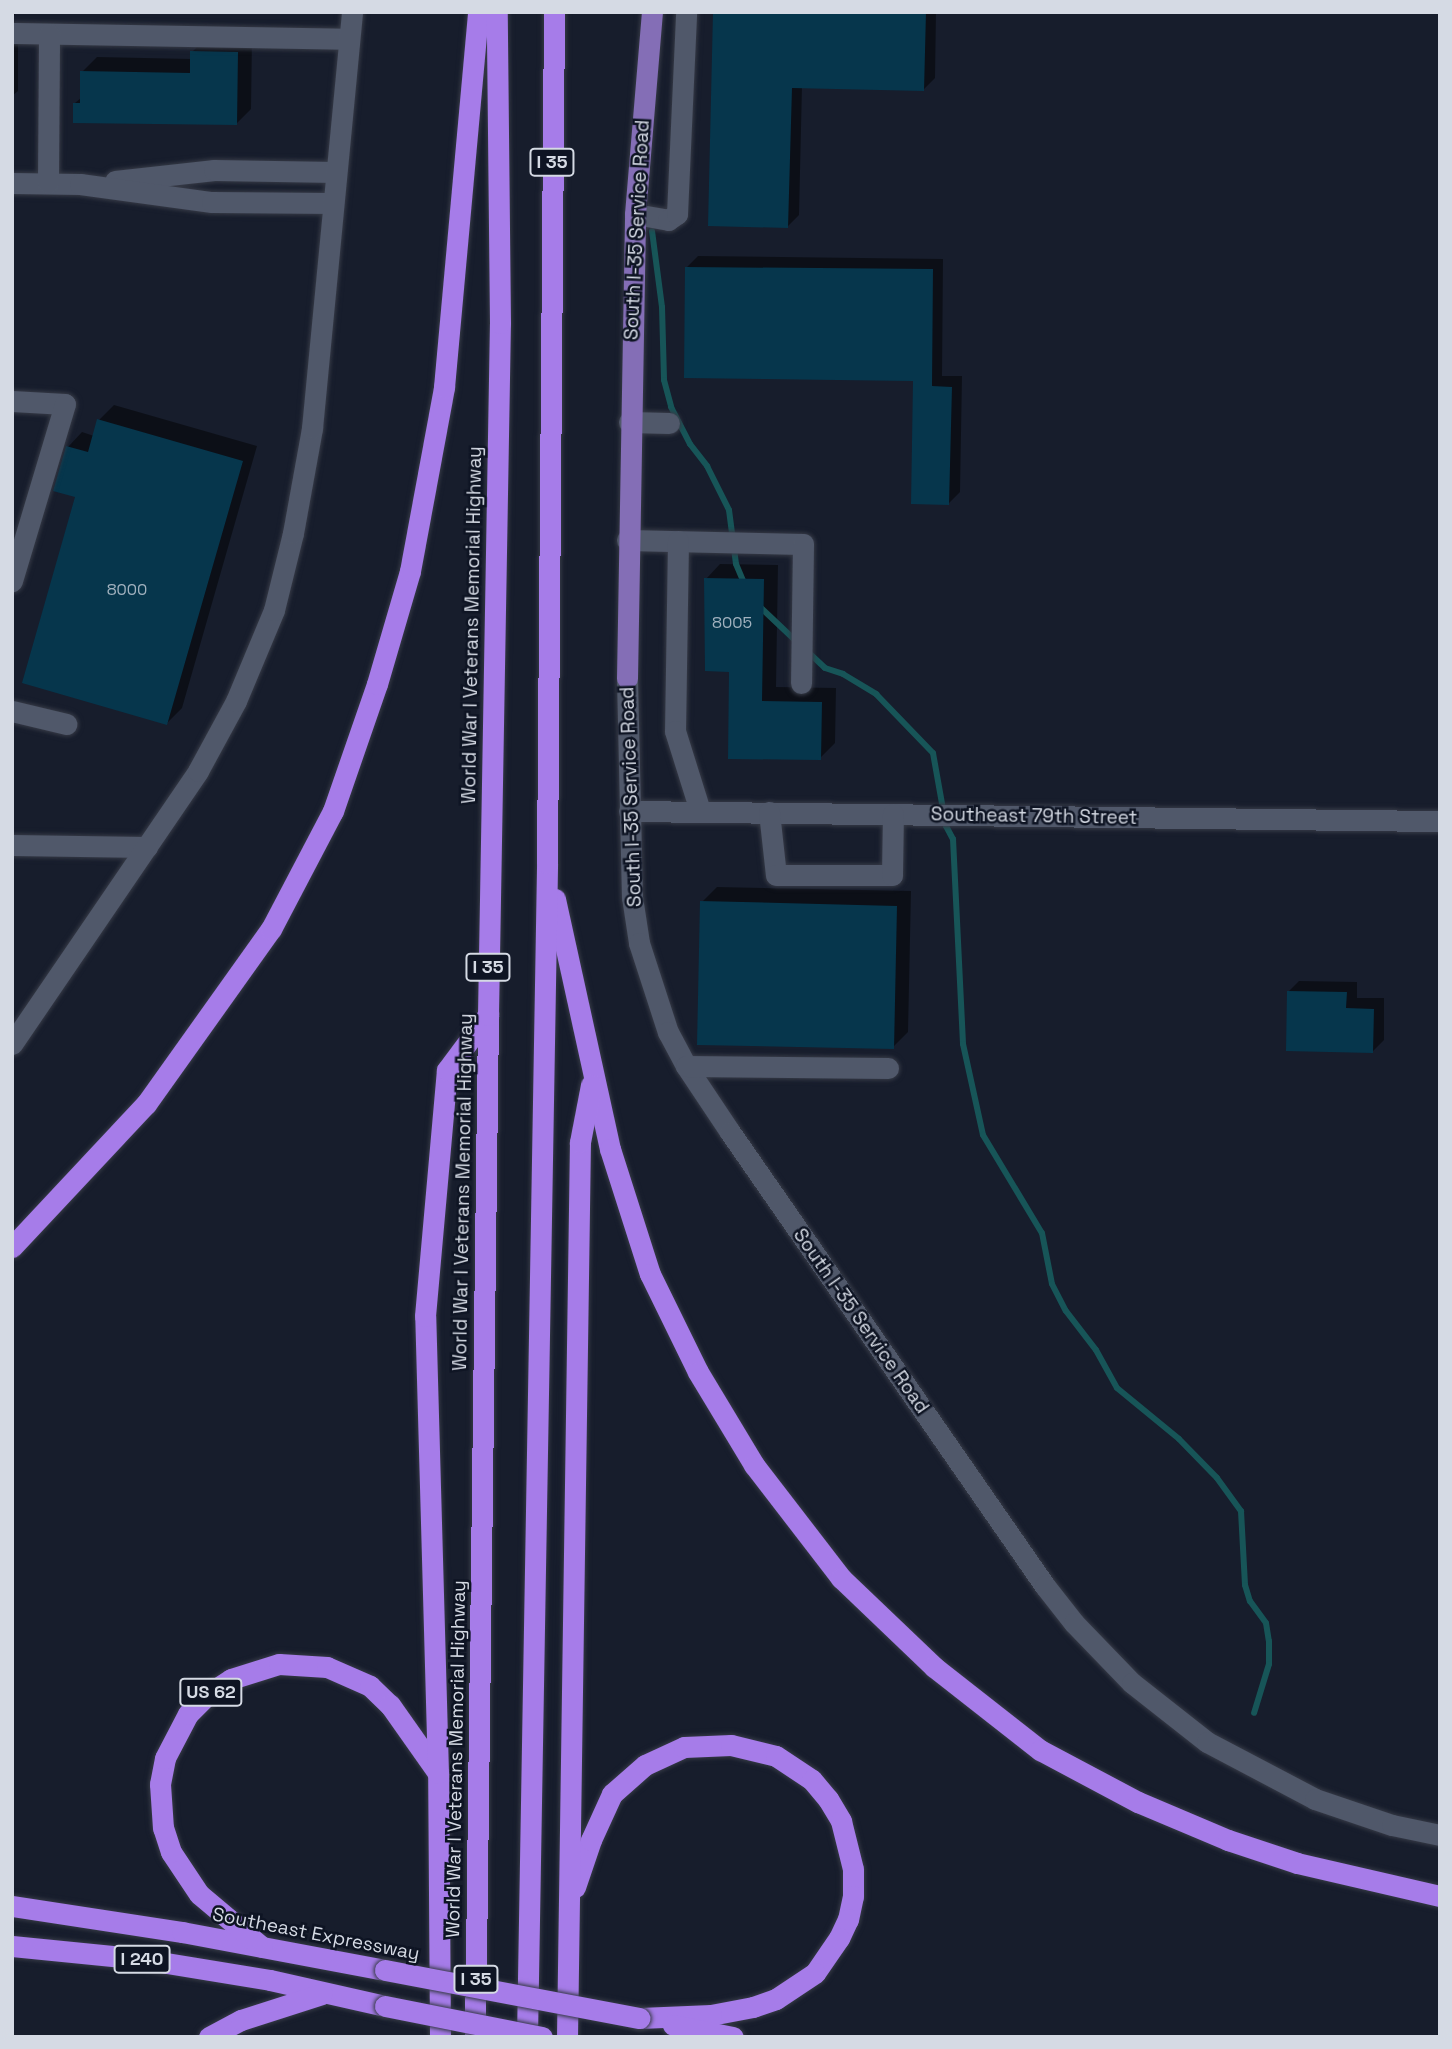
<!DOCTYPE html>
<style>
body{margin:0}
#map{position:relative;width:1452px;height:2049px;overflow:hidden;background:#171d2c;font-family:"Space Grotesk",sans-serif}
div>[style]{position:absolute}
.shadow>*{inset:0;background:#0007}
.stream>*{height:6px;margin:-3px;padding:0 3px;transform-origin:3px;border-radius:3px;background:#175558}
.building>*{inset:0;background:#06364c}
.roads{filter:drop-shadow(0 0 2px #363a46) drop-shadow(0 0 2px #363a46)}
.minor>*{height:21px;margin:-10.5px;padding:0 10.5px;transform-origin:10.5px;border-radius:10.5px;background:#50586a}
.major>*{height:21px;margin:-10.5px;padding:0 10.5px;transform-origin:10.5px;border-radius:10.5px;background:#846eb6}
.highway>*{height:21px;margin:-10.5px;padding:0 10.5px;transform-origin:10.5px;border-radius:10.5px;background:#a67ce9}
.bridges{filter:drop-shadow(0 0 2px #363a46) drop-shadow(0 0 2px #363a46)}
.highway-bridge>*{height:21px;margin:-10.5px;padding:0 10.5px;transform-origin:10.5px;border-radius:10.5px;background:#a67ce9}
span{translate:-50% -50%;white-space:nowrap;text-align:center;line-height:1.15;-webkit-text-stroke:5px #0e1423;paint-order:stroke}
.number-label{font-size:16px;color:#a1b1be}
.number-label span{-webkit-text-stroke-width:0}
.shield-label span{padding:2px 5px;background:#0e1423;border:2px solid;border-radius:5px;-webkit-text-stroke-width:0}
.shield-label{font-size:18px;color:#d5dae4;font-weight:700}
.street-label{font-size:19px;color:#d5dae4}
.frame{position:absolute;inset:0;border:14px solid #d5dae4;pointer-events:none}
</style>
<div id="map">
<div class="shadow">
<i style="clip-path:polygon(12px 12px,16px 12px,13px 18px,18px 28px,18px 91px,12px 96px)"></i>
<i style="clip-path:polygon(715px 12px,936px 12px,935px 78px,924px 89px,802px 86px,799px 215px,788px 226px)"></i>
<i style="clip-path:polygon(207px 37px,252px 38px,251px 109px,236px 124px,75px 103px,82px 97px,82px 72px,97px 57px,192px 59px,192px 52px)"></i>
<i style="clip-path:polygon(698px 256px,943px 259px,942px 376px,962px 376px,960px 492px,949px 503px,915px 380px,687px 267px)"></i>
<i style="clip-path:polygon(114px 405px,257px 446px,182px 708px,167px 723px,77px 496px,68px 447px,82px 432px,94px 436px,99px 420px)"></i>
<i style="clip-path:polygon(720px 564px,778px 565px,776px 687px,836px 688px,835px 743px,820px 758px,730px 757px,731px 670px,706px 579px)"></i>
<i style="clip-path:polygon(717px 887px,911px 891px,908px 1032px,893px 1047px,702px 902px)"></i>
<i style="clip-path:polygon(1299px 981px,1357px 982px,1357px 998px,1384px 998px,1384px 1040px,1373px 1051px,1288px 992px)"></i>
</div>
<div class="stream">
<i style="left:652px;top:231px;width:77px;rotate:82.5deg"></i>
<i style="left:662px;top:307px;width:73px;rotate:88.4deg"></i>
<i style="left:664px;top:380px;width:28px;rotate:75deg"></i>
<i style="left:671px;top:407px;width:42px;rotate:62.8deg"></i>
<i style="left:690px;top:444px;width:28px;rotate:52deg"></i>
<i style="left:707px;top:466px;width:49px;rotate:63.4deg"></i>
<i style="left:729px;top:510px;width:54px;rotate:82.6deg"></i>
<i style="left:736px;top:564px;width:21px;rotate:67deg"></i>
<i style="left:760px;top:607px;width:51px;rotate:43.4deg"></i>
<i style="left:808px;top:652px;width:23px;rotate:43deg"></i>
<i style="left:825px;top:668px;width:19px;rotate:18deg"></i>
<i style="left:843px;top:674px;width:39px;rotate:31deg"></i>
<i style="left:876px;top:694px;width:82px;rotate:46deg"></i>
<i style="left:933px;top:753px;width:74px;rotate:79.9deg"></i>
<i style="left:946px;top:826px;width:15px;rotate:62deg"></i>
<i style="left:953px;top:839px;width:205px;rotate:87.2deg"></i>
<i style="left:963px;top:1044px;width:93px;rotate:77.6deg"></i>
<i style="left:983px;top:1135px;width:114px;rotate:59deg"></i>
<i style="left:1042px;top:1233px;width:52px;rotate:78.9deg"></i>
<i style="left:1052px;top:1284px;width:30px;rotate:63deg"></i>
<i style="left:1066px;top:1311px;width:49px;rotate:52.4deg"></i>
<i style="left:1096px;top:1350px;width:43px;rotate:61.1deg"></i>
<i style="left:1117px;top:1388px;width:80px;rotate:39.4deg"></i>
<i style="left:1179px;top:1439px;width:54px;rotate:45.7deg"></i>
<i style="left:1217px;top:1478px;width:41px;rotate:54deg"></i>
<i style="left:1241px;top:1511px;width:74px;rotate:86.9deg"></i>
<i style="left:1245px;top:1585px;width:17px;rotate:73deg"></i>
<i style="left:1250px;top:1601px;width:27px;rotate:54deg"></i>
<i style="left:1266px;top:1623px;width:18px;rotate:81deg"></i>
<i style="left:1269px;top:1641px;width:23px;rotate:90deg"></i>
<i style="left:1269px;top:1664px;width:51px;rotate:107deg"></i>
</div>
<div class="building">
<i style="clip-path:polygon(713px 12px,926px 12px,924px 91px,792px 88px,788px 228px,708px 226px)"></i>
<i style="clip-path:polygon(190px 51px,238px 52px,237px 125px,73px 123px,73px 103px,80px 103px,80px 71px,190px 73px)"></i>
<i style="clip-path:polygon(685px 267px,933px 269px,932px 386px,952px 387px,949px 505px,911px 504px,913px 381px,684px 378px)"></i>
<i style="clip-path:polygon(97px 419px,243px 461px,167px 725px,22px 683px,75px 497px,53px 491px,66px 446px,88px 452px)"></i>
<i style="clip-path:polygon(704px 578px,764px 579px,762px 701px,822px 702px,821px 760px,728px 759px,729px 672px,705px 671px)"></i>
<i style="clip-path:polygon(700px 901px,897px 906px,894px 1049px,697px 1045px)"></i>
<i style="clip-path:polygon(1287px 991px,1347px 992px,1346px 1008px,1374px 1009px,1373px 1053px,1286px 1051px)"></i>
</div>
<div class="roads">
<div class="minor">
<i style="left:12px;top:33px;width:337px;rotate:1deg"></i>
<i style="left:115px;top:181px;width:100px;rotate:-6.3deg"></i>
<i style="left:214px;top:170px;width:122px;rotate:0.9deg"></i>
<i style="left:12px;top:183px;width:68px;rotate:0.8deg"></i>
<i style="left:80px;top:184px;width:133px;rotate:7.8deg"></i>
<i style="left:212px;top:202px;width:121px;rotate:0.5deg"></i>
<i style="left:48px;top:183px;width:149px;rotate:-89.6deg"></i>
<i style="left:635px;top:214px;width:34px;rotate:10deg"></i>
<i style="left:668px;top:220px;width:11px;rotate:-34deg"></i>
<i style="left:677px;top:214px;width:202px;rotate:-87.4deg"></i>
<i style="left:12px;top:401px;width:53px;rotate:3.2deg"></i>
<i style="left:65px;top:404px;width:185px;rotate:106.7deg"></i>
<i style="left:629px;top:422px;width:40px;rotate:1.4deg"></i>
<i style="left:627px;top:540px;width:176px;rotate:1.3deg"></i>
<i style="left:803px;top:544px;width:139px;rotate:90.8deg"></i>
<i style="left:678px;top:541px;width:190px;rotate:90.9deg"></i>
<i style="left:675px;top:731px;width:84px;rotate:72.6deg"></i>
<i style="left:627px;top:678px;width:219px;rotate:88.7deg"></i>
<i style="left:632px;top:897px;width:47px;rotate:81.3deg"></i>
<i style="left:639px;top:943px;width:94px;rotate:72deg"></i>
<i style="left:668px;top:1032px;width:38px;rotate:62deg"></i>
<i style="left:686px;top:1066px;width:79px;rotate:56.3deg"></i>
<i style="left:730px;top:1132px;width:553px;rotate:55.25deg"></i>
<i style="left:1045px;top:1586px;width:47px;rotate:51.9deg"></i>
<i style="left:1074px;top:1623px;width:83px;rotate:46deg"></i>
<i style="left:1132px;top:1683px;width:95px;rotate:38.2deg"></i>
<i style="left:1207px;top:1742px;width:122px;rotate:27.8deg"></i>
<i style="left:1315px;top:1799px;width:81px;rotate:18.7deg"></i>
<i style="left:1392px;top:1825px;width:49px;rotate:11.8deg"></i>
<i style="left:12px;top:711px;width:56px;rotate:13.5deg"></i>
<i style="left:629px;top:811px;width:811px;rotate:0.71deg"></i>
<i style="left:769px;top:812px;width:63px;rotate:83.7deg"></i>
<i style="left:776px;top:875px;width:116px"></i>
<i style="left:892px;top:875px;width:61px;rotate:-89.1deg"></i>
<i style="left:12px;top:845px;width:135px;rotate:0.8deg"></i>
<i style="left:12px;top:1044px;width:330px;rotate:-55.7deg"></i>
<i style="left:198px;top:771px;width:80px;rotate:-61.5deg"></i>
<i style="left:236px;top:701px;width:99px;rotate:-67.3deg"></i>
<i style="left:274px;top:610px;width:79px;rotate:-76.1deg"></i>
<i style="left:293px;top:533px;width:107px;rotate:-79.7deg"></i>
<i style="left:312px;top:428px;width:418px;rotate:-84.5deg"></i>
<i style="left:686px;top:1066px;width:202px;rotate:0.6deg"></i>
</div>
<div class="major">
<i style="left:627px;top:678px;width:464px;rotate:-89deg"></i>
<i style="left:635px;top:214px;width:203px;rotate:-85.2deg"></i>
</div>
<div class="highway">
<i style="left:555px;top:899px;width:256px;rotate:77.6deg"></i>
<i style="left:610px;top:1149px;width:131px;rotate:72.3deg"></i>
<i style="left:650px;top:1274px;width:109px;rotate:63.9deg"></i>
<i style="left:698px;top:1372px;width:109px;rotate:58.9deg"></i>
<i style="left:754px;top:1465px;width:143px;rotate:52.4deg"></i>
<i style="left:841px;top:1578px;width:129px;rotate:43.7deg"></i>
<i style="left:934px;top:1667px;width:135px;rotate:38.1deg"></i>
<i style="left:1040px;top:1750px;width:111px;rotate:28deg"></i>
<i style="left:1138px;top:1802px;width:98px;rotate:22.9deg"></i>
<i style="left:1228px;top:1840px;width:73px;rotate:18.4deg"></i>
<i style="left:1297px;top:1863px;width:147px;rotate:13deg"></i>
<i style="left:12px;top:1247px;width:196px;rotate:-46.9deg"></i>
<i style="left:146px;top:1104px;width:215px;rotate:-54.5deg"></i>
<i style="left:271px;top:929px;width:133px;rotate:-62.3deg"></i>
<i style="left:333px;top:811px;width:134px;rotate:-70.9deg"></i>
<i style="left:377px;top:684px;width:118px;rotate:-73.7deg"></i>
<i style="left:410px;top:571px;width:187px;rotate:-79.5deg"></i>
<i style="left:444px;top:387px;width:377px;rotate:-84.8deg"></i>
<i style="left:575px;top:1887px;width:50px;rotate:-71.2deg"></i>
<i style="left:591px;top:1840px;width:51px;rotate:-65.5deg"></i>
<i style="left:612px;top:1794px;width:44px;rotate:-41.3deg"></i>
<i style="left:645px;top:1765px;width:43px;rotate:-24.8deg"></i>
<i style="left:684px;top:1747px;width:47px;rotate:-2.4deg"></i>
<i style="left:731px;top:1745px;width:46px;rotate:13.7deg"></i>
<i style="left:776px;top:1756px;width:43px;rotate:33.7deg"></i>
<i style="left:812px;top:1780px;width:25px;rotate:50deg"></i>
<i style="left:828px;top:1799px;width:26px;rotate:59deg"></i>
<i style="left:841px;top:1821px;width:49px;rotate:76deg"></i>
<i style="left:853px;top:1869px;width:27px;rotate:90deg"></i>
<i style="left:853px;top:1896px;width:24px;rotate:102deg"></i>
<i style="left:848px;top:1919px;width:21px;rotate:115deg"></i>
<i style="left:839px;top:1938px;width:42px;rotate:124.4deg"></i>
<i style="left:815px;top:1973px;width:47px;rotate:146.3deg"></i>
<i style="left:776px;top:1999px;width:24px;rotate:161deg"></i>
<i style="left:753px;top:2007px;width:43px;rotate:169.2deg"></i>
<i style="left:711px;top:2015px;width:71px;rotate:177.6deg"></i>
<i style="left:12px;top:1906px;width:172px;rotate:8.7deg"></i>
<i style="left:182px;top:1932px;width:207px;rotate:10.6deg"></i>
<i style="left:12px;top:1946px;width:131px;rotate:5.7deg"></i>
<i style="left:142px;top:1959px;width:130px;rotate:9.3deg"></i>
<i style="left:270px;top:1980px;width:118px;rotate:12.7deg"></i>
<i style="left:262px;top:1947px;width:82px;rotate:-139.9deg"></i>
<i style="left:199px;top:1894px;width:50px;rotate:-123.7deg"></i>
<i style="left:171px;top:1852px;width:25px;rotate:-108deg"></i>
<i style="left:163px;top:1828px;width:44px;rotate:-93.9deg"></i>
<i style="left:160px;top:1784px;width:26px;rotate:-79deg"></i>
<i style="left:165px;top:1758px;width:50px;rotate:-62.4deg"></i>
<i style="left:188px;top:1714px;width:28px;rotate:-45deg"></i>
<i style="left:208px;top:1694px;width:27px;rotate:-33deg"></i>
<i style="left:231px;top:1679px;width:50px;rotate:-17.4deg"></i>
<i style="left:279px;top:1664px;width:48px;rotate:3.6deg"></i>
<i style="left:327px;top:1667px;width:47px;rotate:23.8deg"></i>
<i style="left:370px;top:1686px;width:28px;rotate:44deg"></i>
<i style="left:390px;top:1705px;width:83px;rotate:54.8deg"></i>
<i style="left:673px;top:2025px;width:61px;rotate:11.3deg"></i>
<i style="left:209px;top:2037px;width:36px;rotate:-28deg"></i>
<i style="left:241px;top:2020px;width:85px;rotate:-17.8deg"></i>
<i style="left:440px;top:2037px;width:264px;rotate:-90.4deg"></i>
<i style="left:438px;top:1773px;width:457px;rotate:-91.6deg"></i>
<i style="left:425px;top:1316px;width:247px;rotate:-84.9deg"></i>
<i style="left:447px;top:1070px;width:69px;rotate:-53.3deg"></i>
<i style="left:475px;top:2037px;width:1022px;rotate:-89.27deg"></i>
<i style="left:488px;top:1015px;width:692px;rotate:-89.01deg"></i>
<i style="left:500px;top:323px;width:311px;rotate:-90.6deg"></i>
<i style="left:527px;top:2037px;width:1174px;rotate:-89.02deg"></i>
<i style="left:547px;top:863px;width:851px;rotate:-89.53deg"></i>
<i style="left:567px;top:2037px;width:895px;rotate:-89.17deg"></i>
<i style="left:580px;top:1142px;width:58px;rotate:-79.1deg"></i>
</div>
</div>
<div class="bridges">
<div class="highway-bridge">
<i style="left:385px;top:1970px;width:259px;rotate:10.7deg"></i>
<i style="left:385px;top:2006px;width:160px;rotate:11.2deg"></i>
</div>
</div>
<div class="number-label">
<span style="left:127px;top:590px">8000</span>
<span style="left:732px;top:623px">8005</span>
</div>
<div class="shield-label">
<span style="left:552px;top:162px">I 35</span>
<span style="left:488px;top:967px">I 35</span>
<span style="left:211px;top:1692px">US 62</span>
<span style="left:142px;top:1959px">I 240</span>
<span style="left:476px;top:1979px">I 35</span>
</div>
<div class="street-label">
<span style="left:637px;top:230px;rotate:-87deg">South I-35 Service Road</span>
<span style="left:472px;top:625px;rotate:-89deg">World War I Veterans Memorial Highway</span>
<span style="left:631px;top:797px;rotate:-92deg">South I-35 Service Road</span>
<span style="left:1034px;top:816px;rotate:1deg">Southeast 79th Street</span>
<span style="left:463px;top:1192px;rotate:-89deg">World War I Veterans Memorial Highway</span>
<span style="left:861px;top:1321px;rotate:55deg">South I-35 Service Road</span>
<span style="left:456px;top:1759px;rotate:-89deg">World War I Veterans Memorial Highway</span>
<span style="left:316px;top:1934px;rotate:11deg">Southeast Expressway</span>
</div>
<div class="frame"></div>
</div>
